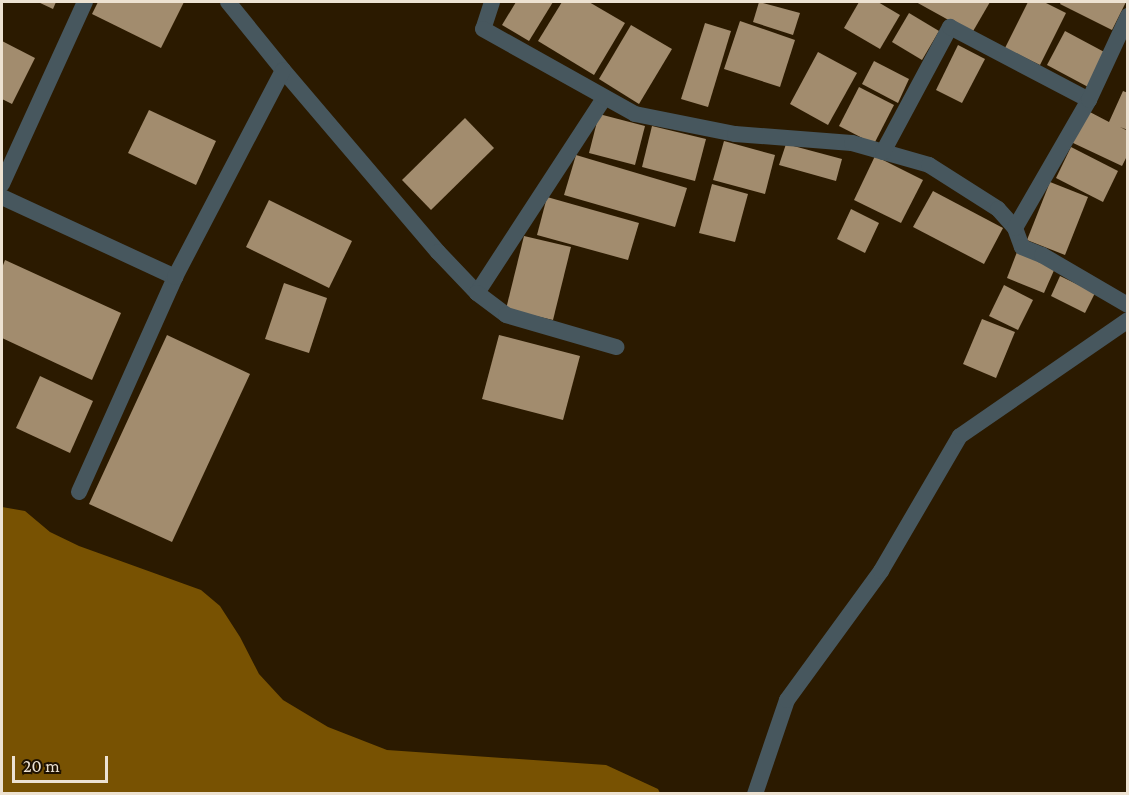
<!DOCTYPE html>
<style>
body{margin:0}
#map{position:relative;width:1129px;height:795px;overflow:hidden;background:#2b1a00;font-family:"Crimson Pro",serif}
div>[style]{position:absolute}
.water>*{inset:0;background:#785202}
.building>*{inset:0;background:#a28c6e}
.minor>*{height:16px;margin:-8px;padding:0 8px;transform-origin:8px;border-radius:8px;background:#47575e}
span{translate:-50% -50%;white-space:nowrap;text-align:center;line-height:1.15;-webkit-text-stroke:6px #1f1200;paint-order:stroke}
.frame{position:absolute;inset:0;border:3px solid #ede2d2;pointer-events:none}
.scale{position:absolute;left:12px;top:756px;width:96px;height:27px;box-sizing:border-box;border:3px solid #ede2d2;border-top:0;padding-left:8px;font-size:18px;line-height:21px;white-space:nowrap;color:#ede2d2;-webkit-text-stroke:4px #1f1200;paint-order:stroke}
</style>
<div id="map">
<div class="water">
<i style="clip-path:polygon(2px 507px,25px 511px,50px 532px,79px 546px,201px 590px,220px 606px,240px 637px,259px 674px,283px 700px,328px 727px,387px 750px,606px 765px,658px 789px,660px 793px,2px 793px)"></i>
</div>
<div class="building">
<i style="clip-path:polygon(38px 2px,56px 2px,53px 9px)"></i>
<i style="clip-path:polygon(98px 2px,184px 2px,161px 48px,92px 14px)"></i>
<i style="clip-path:polygon(516px 2px,553px 2px,529px 41px,502px 25px)"></i>
<i style="clip-path:polygon(562px 2px,589px 2px,625px 23px,594px 75px,538px 41px)"></i>
<i style="clip-path:polygon(759px 2px,800px 13px,793px 35px,753px 22px)"></i>
<i style="clip-path:polygon(859px 2px,878px 2px,900px 15px,880px 49px,844px 28px)"></i>
<i style="clip-path:polygon(916px 2px,990px 2px,972px 33px)"></i>
<i style="clip-path:polygon(1028px 2px,1044px 2px,1066px 13px,1040px 65px,1005px 48px)"></i>
<i style="clip-path:polygon(1061px 2px,1126px 2px,1112px 30px,1060px 4px)"></i>
<i style="clip-path:polygon(909px 13px,939px 31px,922px 60px,892px 42px)"></i>
<i style="clip-path:polygon(740px 21px,795px 40px,780px 87px,724px 69px)"></i>
<i style="clip-path:polygon(705px 23px,731px 31px,708px 107px,681px 99px)"></i>
<i style="clip-path:polygon(631px 25px,672px 49px,639px 104px,599px 79px)"></i>
<i style="clip-path:polygon(1065px 31px,1108px 54px,1090px 88px,1047px 65px)"></i>
<i style="clip-path:polygon(2px 41px,35px 58px,12px 104px,2px 99px)"></i>
<i style="clip-path:polygon(958px 45px,985px 59px,962px 103px,936px 90px)"></i>
<i style="clip-path:polygon(818px 52px,857px 73px,828px 125px,790px 104px)"></i>
<i style="clip-path:polygon(874px 61px,909px 79px,898px 103px,862px 84px)"></i>
<i style="clip-path:polygon(859px 87px,894px 105px,874px 144px,839px 126px)"></i>
<i style="clip-path:polygon(1123px 91px,1128px 93px,1128px 130px,1120px 127px,1128px 131px,1128px 154px,1122px 166px,1071px 142px,1086px 110px,1109px 122px)"></i>
<i style="clip-path:polygon(149px 110px,216px 141px,196px 185px,128px 153px)"></i>
<i style="clip-path:polygon(599px 114px,645px 126px,635px 165px,589px 153px)"></i>
<i style="clip-path:polygon(465px 118px,494px 148px,431px 210px,402px 180px)"></i>
<i style="clip-path:polygon(652px 126px,706px 139px,695px 181px,642px 167px)"></i>
<i style="clip-path:polygon(724px 141px,775px 155px,765px 194px,713px 180px)"></i>
<i style="clip-path:polygon(786px 144px,842px 159px,836px 181px,779px 165px)"></i>
<i style="clip-path:polygon(1071px 147px,1118px 171px,1103px 202px,1056px 178px)"></i>
<i style="clip-path:polygon(576px 155px,687px 188px,675px 227px,564px 195px)"></i>
<i style="clip-path:polygon(875px 156px,923px 180px,901px 223px,854px 200px)"></i>
<i style="clip-path:polygon(1050px 182px,1088px 197px,1065px 255px,1027px 240px)"></i>
<i style="clip-path:polygon(712px 184px,748px 194px,735px 242px,699px 233px)"></i>
<i style="clip-path:polygon(933px 191px,1003px 228px,984px 264px,913px 227px)"></i>
<i style="clip-path:polygon(547px 197px,639px 223px,628px 260px,537px 235px)"></i>
<i style="clip-path:polygon(269px 200px,352px 241px,329px 288px,246px 247px)"></i>
<i style="clip-path:polygon(851px 209px,879px 223px,865px 253px,837px 239px)"></i>
<i style="clip-path:polygon(524px 236px,571px 247px,553px 320px,506px 309px)"></i>
<i style="clip-path:polygon(1017px 252px,1055px 268px,1044px 293px,1007px 278px)"></i>
<i style="clip-path:polygon(5px 260px,121px 313px,92px 380px,2px 338px,2px 268px)"></i>
<i style="clip-path:polygon(1060px 276px,1095px 293px,1085px 313px,1051px 296px)"></i>
<i style="clip-path:polygon(284px 283px,327px 298px,309px 353px,265px 339px)"></i>
<i style="clip-path:polygon(1004px 285px,1033px 300px,1018px 330px,989px 316px)"></i>
<i style="clip-path:polygon(982px 319px,1015px 332px,996px 378px,963px 364px)"></i>
<i style="clip-path:polygon(167px 335px,250px 374px,172px 542px,89px 504px)"></i>
<i style="clip-path:polygon(499px 335px,580px 356px,563px 420px,482px 399px)"></i>
<i style="clip-path:polygon(40px 376px,93px 401px,70px 453px,16px 428px)"></i>
</div>
<div class="minor">
<i style="left:228px;top:2px;width:87px;rotate:51deg"></i>
<i style="left:283px;top:70px;width:239px;rotate:49.6deg"></i>
<i style="left:438px;top:252px;width:57px;rotate:46.4deg"></i>
<i style="left:477px;top:293px;width:233px;rotate:-56.9deg"></i>
<i style="left:492px;top:2px;width:28px;rotate:108deg"></i>
<i style="left:483px;top:29px;width:174px;rotate:29.2deg"></i>
<i style="left:635px;top:114px;width:102px;rotate:11.3deg"></i>
<i style="left:735px;top:134px;width:117px;rotate:4.4deg"></i>
<i style="left:852px;top:143px;width:80px;rotate:15.9deg"></i>
<i style="left:929px;top:165px;width:82px;rotate:32.5deg"></i>
<i style="left:998px;top:209px;width:25px;rotate:48deg"></i>
<i style="left:1015px;top:228px;width:20px;rotate:70deg"></i>
<i style="left:1022px;top:247px;width:22px;rotate:22deg"></i>
<i style="left:1042px;top:255px;width:99px;rotate:30.2deg"></i>
<i style="left:883px;top:152px;width:142px;rotate:-61.8deg"></i>
<i style="left:950px;top:27px;width:157px;rotate:27.7deg"></i>
<i style="left:2px;top:184px;width:200px;rotate:-65.5deg"></i>
<i style="left:2px;top:197px;width:191px;rotate:24.8deg"></i>
<i style="left:1015px;top:228px;width:148px;rotate:-60deg"></i>
<i style="left:1089px;top:100px;width:93px;rotate:-65.1deg"></i>
<i style="left:477px;top:293px;width:36px;rotate:37deg"></i>
<i style="left:506px;top:315px;width:115px;rotate:16.2deg"></i>
<i style="left:79px;top:492px;width:235px;rotate:-65.9deg"></i>
<i style="left:175px;top:277px;width:233px;rotate:-62.4deg"></i>
<i style="left:755px;top:794px;width:99px;rotate:-71.2deg"></i>
<i style="left:787px;top:700px;width:160px;rotate:-53.9deg"></i>
<i style="left:881px;top:571px;width:156px;rotate:-59.7deg"></i>
<i style="left:960px;top:436px;width:204px;rotate:-34.6deg"></i>
</div>
<div class="frame"></div>
<div class="scale">20 m</div>
</div>
